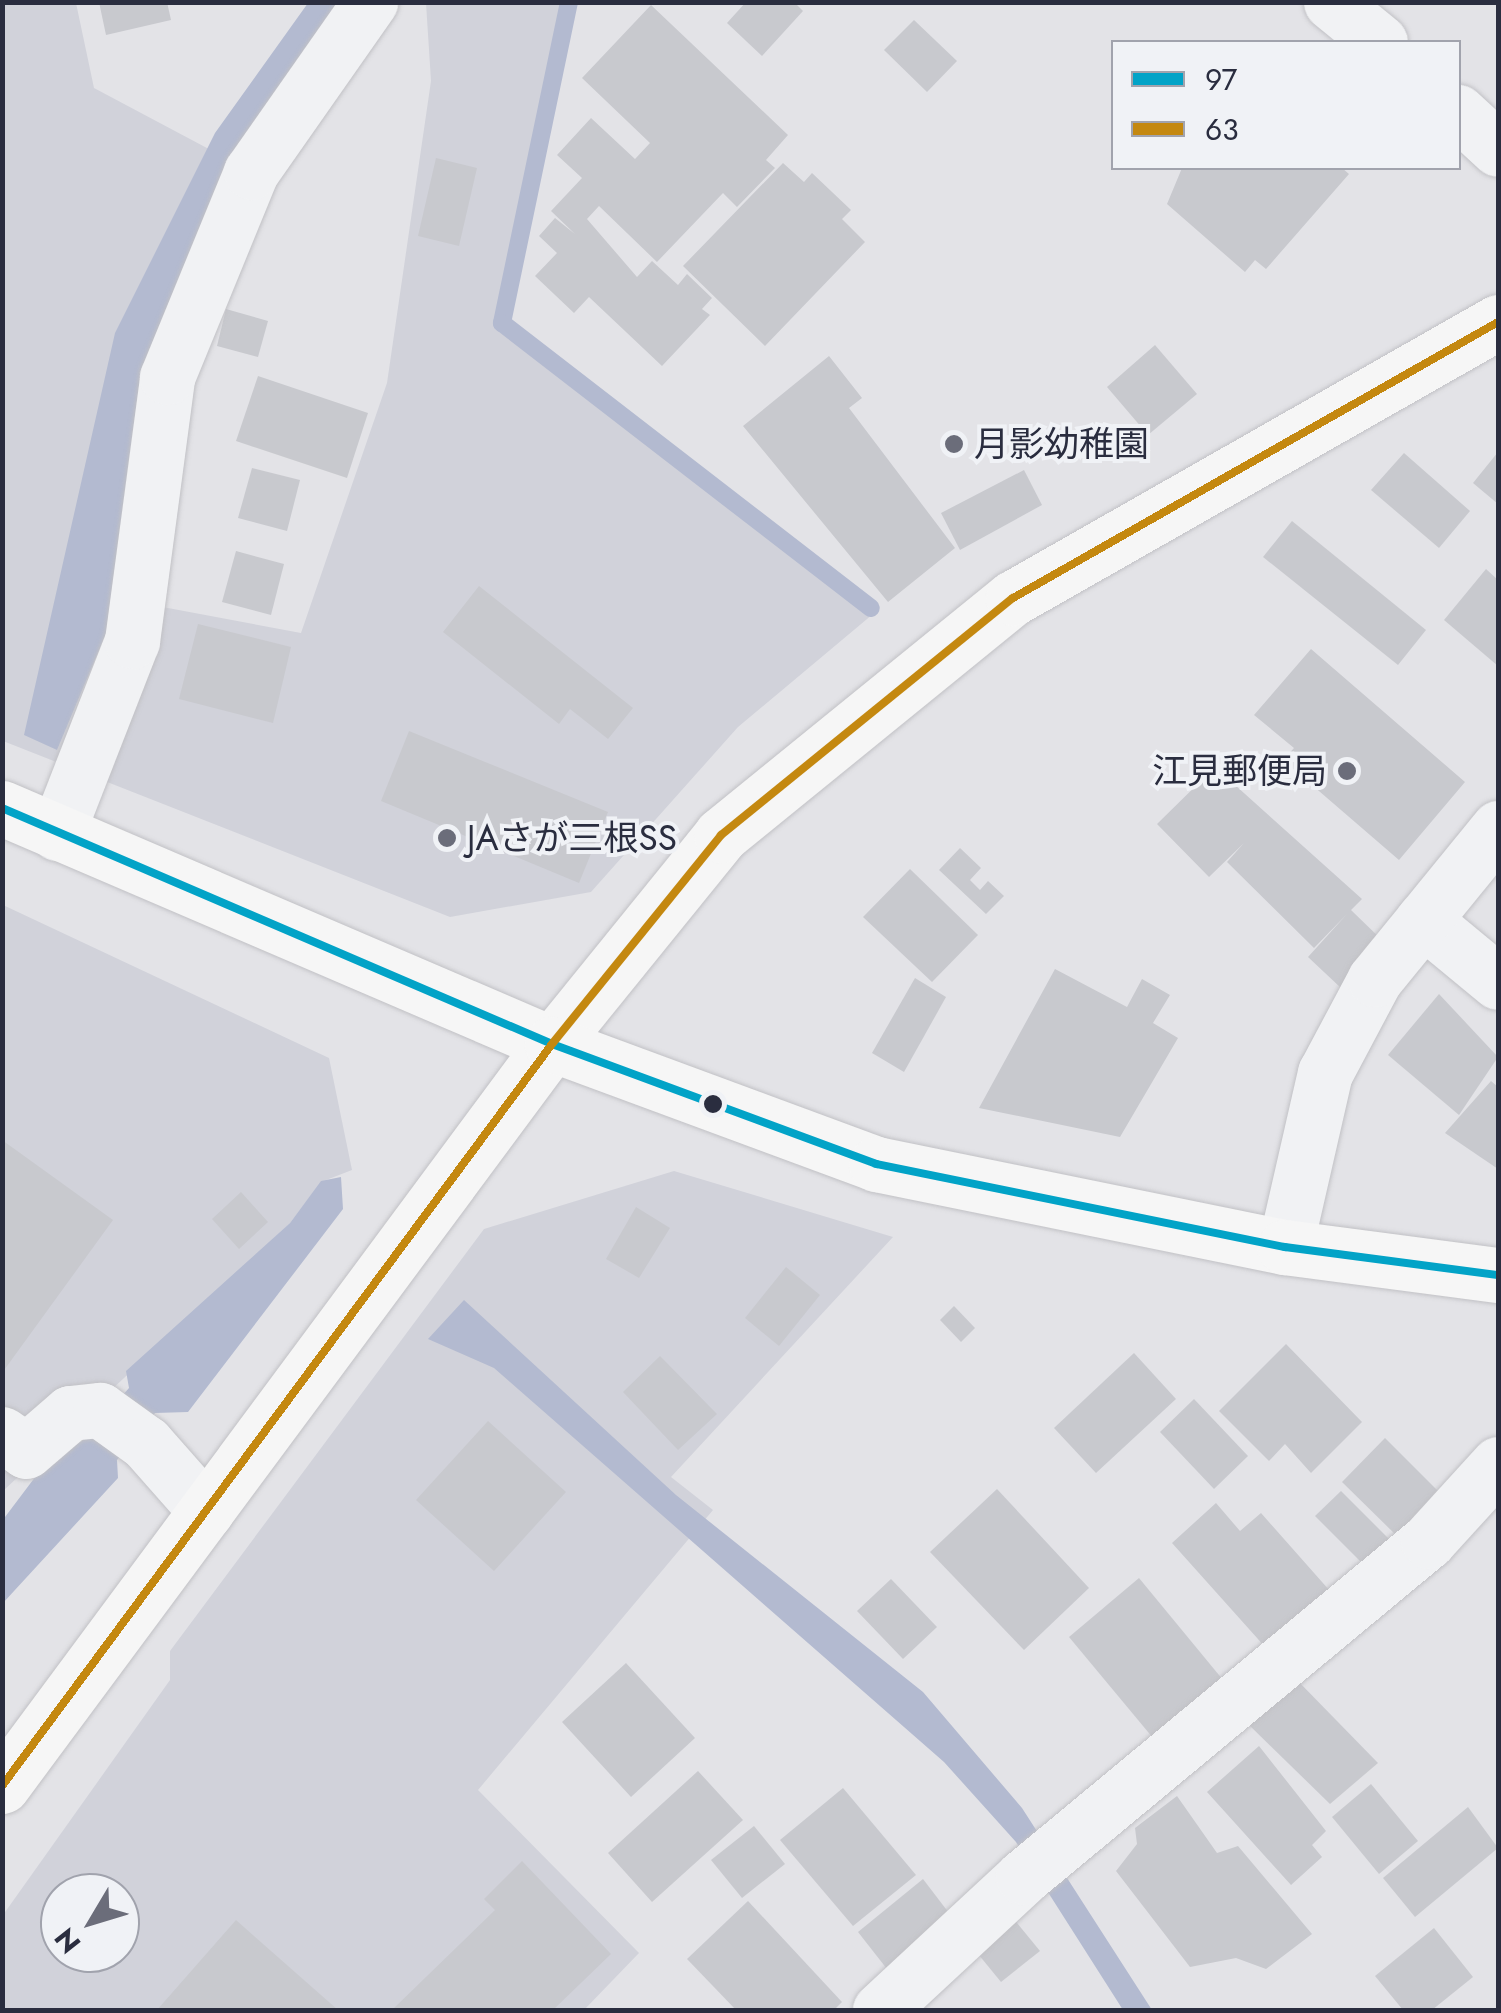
<!DOCTYPE html>
<meta charset="utf-8">
<style>
body{margin:0}
#map{position:relative;width:1501px;height:2013px;overflow:hidden;background:#e3e3e7;font-family:Jost,"Noto Sans JP",sans-serif}
div>[style]{position:absolute}
.built>*{inset:0;background:#d1d2da}
.water>*{inset:0;background:#b3bad0}
.stream>*{height:18px;margin:-9px;padding:0 9px;transform-origin:9px;border-radius:9px;background:#b3bad0}
.building>*{inset:0;background:#c8c9ce}
.roads{filter:drop-shadow(0 0 2px #c1c1c5) drop-shadow(0 0 2px #c1c1c5)}
.minor>*{height:55px;margin:-27.5px;padding:0 27.5px;transform-origin:27.5px;border-radius:27.5px;background:#f1f2f4}
.major>*{height:55px;margin:-27.5px;padding:0 27.5px;transform-origin:27.5px;border-radius:27.5px;background:#f6f6f6}
.highway>*{height:55px;margin:-27.5px;padding:0 27.5px;transform-origin:27.5px;border-radius:27.5px;background:#f6f6f6}
.bus-1>*{height:8px;margin:-4px;padding:0 4px;transform-origin:4px;border-radius:4px;background:#02a3c7}
.bus-2>*{height:8px;margin:-4px;padding:0 4px;transform-origin:4px;border-radius:4px;background:#c48810}
.dots>*{width:28px;height:28px;translate:-50% -50%;box-sizing:border-box;border:5px solid #f0f2f6;border-radius:50%}
span{translate:-50% -50%;white-space:nowrap;text-align:center;line-height:1.15;-webkit-text-stroke:8px #f0f2f6;paint-order:stroke}
.poi-label{font-size:35px;color:#2a2d3f}
.left{translate:0 -50%;text-align:left}
.right{translate:-100% -50%;text-align:right}
.frame{position:absolute;inset:0;border:5px solid #2a2d3f;pointer-events:none}
.legend{position:absolute;left:1111px;top:40px;width:350px;height:130px;box-sizing:border-box;background:#f0f2f6;border:2px solid #a1a3ad;margin:0;padding:12px 18px;list-style:none;font-size:30px;color:#2a2d3f}
.legend li{display:flex;align-items:center;gap:20px;height:50px}
.legend b{width:50px;border:2px solid #a1a3ad}
.north{position:absolute;left:40px;top:1873px;width:100px;height:100px;box-sizing:border-box;background:#f0f2f6;border:2px solid #a1a3ad;border-radius:50%;rotate:232deg;font-size:28px;font-weight:700;line-height:40px;text-align:center;color:#2a2d3f}
.north::after{content:'';display:block;margin:auto;width:35px;height:45px;background:#6b6d7a;clip-path:polygon(50% 0,100% 100%,50% 72%,0 100%)}
</style>
<div id="map">
<div class="built">
<i style="clip-path:polygon(3px 3px,76px 3px,94px 88px,237px 164px,120px 599px,301px 633px,387px 383px,431px 81px,426px 3px,565px 3px,499px 324px,873px 614px,738px 727px,591px 892px,450px 917px,3px 741px)"></i>
<i style="clip-path:polygon(3px 905px,329px 1058px,352px 1170px,321px 1182px,290px 1223px,3px 1491px)"></i>
<i style="clip-path:polygon(evenodd,674px 1171px,893px 1237px,671px 1477px,713px 1510px,478px 1790px,639px 1953px,584px 2010px,3px 2010px,3px 1915px,170px 1680px,170px 1651px,484px 1229px,674px 1171px,60px 1893px,120px 1893px,120px 1953px,60px 1953px,60px 1893px)"></i>
</div>
<div class="water">
<i style="clip-path:polygon(308px 3px,352px 3px,237px 164px,120px 600px,57px 750px,24px 735px,115px 333px,215px 133px)"></i>
<i style="clip-path:polygon(341px 1177px,343px 1209px,188px 1412px,155px 1413px,117px 1460px,118px 1478px,3px 1603px,2px 1521px,48px 1460px,82px 1441px,129px 1388px,126px 1371px,290px 1223px,321px 1181px)"></i>
<i style="clip-path:polygon(464px 1300px,676px 1495px,923px 1692px,1022px 1808px,1152px 2010px,1123px 2010px,1016px 1842px,944px 1762px,494px 1368px,428px 1339px)"></i>
</div>
<div class="stream">
<i style="left:569px;top:2px;width:328px;rotate:101.8deg"></i>
<i style="left:502px;top:323px;width:466px;rotate:37.7deg"></i>
</div>
<div class="building">
<i style="clip-path:polygon(99px 2px,167px 2px,171px 20px,106px 35px)"></i>
<i style="clip-path:polygon(746px 2px,794px 2px,803px 11px,762px 56px,727px 23px)"></i>
<i style="clip-path:polygon(651px 5px,788px 135px,766px 160px,775px 168px,737px 207px,723px 193px,657px 262px,599px 206px,587px 219px,637px 277px,652px 261px,678px 285px,687px 274px,712px 298px,702px 309px,710px 315px,662px 366px,589px 297px,574px 313px,535px 276px,557px 253px,539px 236px,555px 218px,575px 234px,551px 211px,582px 178px,557px 155px,591px 118px,635px 159px,650px 143px,582px 78px)"></i>
<i style="clip-path:polygon(914px 20px,957px 61px,927px 92px,884px 50px)"></i>
<i style="clip-path:polygon(436px 158px,477px 168px,459px 246px,418px 236px)"></i>
<i style="clip-path:polygon(783px 163px,804px 182px,812px 173px,851px 210px,842px 219px,865px 242px,765px 346px,683px 266px)"></i>
<i style="clip-path:polygon(1182px 168px,1342px 168px,1349px 174px,1266px 269px,1255px 260px,1245px 272px,1167px 204px)"></i>
<i style="clip-path:polygon(226px 309px,268px 321px,258px 357px,217px 346px)"></i>
<i style="clip-path:polygon(1155px 345px,1197px 394px,1148px 435px,1107px 387px)"></i>
<i style="clip-path:polygon(829px 356px,862px 398px,849px 408px,955px 548px,888px 602px,743px 426px)"></i>
<i style="clip-path:polygon(258px 376px,368px 413px,347px 478px,236px 441px)"></i>
<i style="clip-path:polygon(1498px 452px,1498px 504px,1473px 483px)"></i>
<i style="clip-path:polygon(1404px 453px,1470px 511px,1439px 548px,1371px 490px)"></i>
<i style="clip-path:polygon(252px 468px,300px 480px,287px 531px,238px 518px)"></i>
<i style="clip-path:polygon(1024px 470px,1042px 505px,960px 550px,941px 513px)"></i>
<i style="clip-path:polygon(1292px 521px,1426px 630px,1398px 665px,1263px 557px)"></i>
<i style="clip-path:polygon(236px 551px,284px 564px,271px 615px,222px 602px)"></i>
<i style="clip-path:polygon(1486px 569px,1498px 580px,1498px 666px,1444px 620px)"></i>
<i style="clip-path:polygon(479px 586px,633px 708px,608px 739px,570px 709px,559px 724px,443px 632px)"></i>
<i style="clip-path:polygon(198px 624px,291px 647px,273px 723px,179px 699px)"></i>
<i style="clip-path:polygon(1311px 649px,1465px 782px,1399px 860px,1283px 760px,1294px 748px,1254px 715px)"></i>
<i style="clip-path:polygon(409px 731px,608px 812px,579px 883px,381px 801px)"></i>
<i style="clip-path:polygon(1215px 767px,1362px 899px,1351px 910px,1384px 942px,1341px 988px,1308px 957px,1347px 914px,1314px 948px,1227px 862px,1244px 843px,1209px 877px,1157px 824px)"></i>
<i style="clip-path:polygon(960px 848px,981px 868px,970px 880px,980px 890px,988px 881px,1004px 896px,986px 914px,939px 870px)"></i>
<i style="clip-path:polygon(910px 869px,978px 935px,932px 982px,863px 917px)"></i>
<i style="clip-path:polygon(1055px 969px,1127px 1007px,1142px 979px,1170px 995px,1153px 1023px,1178px 1038px,1120px 1137px,979px 1108px)"></i>
<i style="clip-path:polygon(915px 978px,946px 997px,904px 1072px,872px 1053px)"></i>
<i style="clip-path:polygon(1439px 994px,1498px 1057px,1459px 1115px,1388px 1055px)"></i>
<i style="clip-path:polygon(1491px 1081px,1498px 1087px,1498px 1169px,1445px 1133px)"></i>
<i style="clip-path:polygon(2px 1140px,113px 1220px,2px 1373px)"></i>
<i style="clip-path:polygon(241px 1192px,268px 1222px,239px 1249px,212px 1219px)"></i>
<i style="clip-path:polygon(636px 1207px,670px 1228px,639px 1278px,606px 1259px)"></i>
<i style="clip-path:polygon(786px 1267px,820px 1295px,779px 1346px,745px 1318px)"></i>
<i style="clip-path:polygon(954px 1306px,975px 1328px,961px 1342px,940px 1320px)"></i>
<i style="clip-path:polygon(1286px 1344px,1362px 1422px,1311px 1473px,1285px 1444px,1269px 1461px,1219px 1411px)"></i>
<i style="clip-path:polygon(1134px 1353px,1176px 1399px,1096px 1473px,1054px 1428px)"></i>
<i style="clip-path:polygon(660px 1356px,717px 1414px,678px 1450px,623px 1392px)"></i>
<i style="clip-path:polygon(1194px 1399px,1248px 1456px,1214px 1489px,1160px 1432px)"></i>
<i style="clip-path:polygon(488px 1421px,566px 1492px,494px 1571px,416px 1500px)"></i>
<i style="clip-path:polygon(1385px 1438px,1442px 1495px,1399px 1538px,1342px 1482px)"></i>
<i style="clip-path:polygon(997px 1489px,1089px 1588px,1024px 1650px,930px 1552px)"></i>
<i style="clip-path:polygon(1341px 1491px,1389px 1539px,1363px 1564px,1315px 1516px)"></i>
<i style="clip-path:polygon(1216px 1503px,1240px 1531px,1261px 1513px,1330px 1591px,1266px 1648px,1172px 1543px)"></i>
<i style="clip-path:polygon(1139px 1578px,1228px 1686px,1158px 1744px,1069px 1637px)"></i>
<i style="clip-path:polygon(891px 1579px,937px 1627px,903px 1659px,857px 1611px)"></i>
<i style="clip-path:polygon(626px 1663px,695px 1738px,631px 1797px,562px 1722px)"></i>
<i style="clip-path:polygon(1296px 1679px,1378px 1763px,1330px 1804px,1246px 1722px)"></i>
<i style="clip-path:polygon(1259px 1746px,1326px 1831px,1312px 1845px,1322px 1857px,1291px 1885px,1207px 1792px)"></i>
<i style="clip-path:polygon(698px 1771px,743px 1820px,652px 1902px,608px 1853px)"></i>
<i style="clip-path:polygon(1371px 1784px,1418px 1841px,1379px 1874px,1332px 1817px)"></i>
<i style="clip-path:polygon(843px 1788px,916px 1875px,853px 1926px,780px 1840px)"></i>
<i style="clip-path:polygon(1177px 1796px,1217px 1853px,1238px 1846px,1312px 1934px,1266px 1969px,1236px 1958px,1190px 1967px,1116px 1871px,1137px 1844px,1135px 1828px)"></i>
<i style="clip-path:polygon(1468px 1807px,1498px 1848px,1415px 1917px,1383px 1878px)"></i>
<i style="clip-path:polygon(754px 1826px,785px 1864px,742px 1898px,711px 1860px)"></i>
<i style="clip-path:polygon(522px 1861px,611px 1954px,553px 2010px,392px 2010px,495px 1910px,484px 1899px)"></i>
<i style="clip-path:polygon(923px 1879px,952px 1917px,887px 1969px,858px 1932px)"></i>
<i style="clip-path:polygon(748px 1901px,842px 2002px,834px 2010px,736px 2010px,687px 1959px)"></i>
<i style="clip-path:polygon(1013px 1918px,1040px 1951px,1001px 1982px,974px 1949px)"></i>
<i style="clip-path:polygon(236px 1920px,338px 2010px,157px 2010px)"></i>
<i style="clip-path:polygon(1434px 1928px,1473px 1977px,1432px 2010px,1403px 2010px,1375px 1976px)"></i>
</div>
<div class="roads">
<div class="minor">
<i style="left:1331px;top:2px;width:63px;rotate:39.2deg"></i>
<i style="left:1458px;top:112px;width:54px;rotate:42.8deg"></i>
<i style="left:57px;top:833px;width:206px;rotate:-68.7deg"></i>
<i style="left:132px;top:641px;width:266px;rotate:-82.4deg"></i>
<i style="left:167px;top:377px;width:222px;rotate:-67.7deg"></i>
<i style="left:251px;top:172px;width:208px;rotate:-55deg"></i>
<i style="left:1423px;top:920px;width:97px;rotate:39.6deg"></i>
<i style="left:1285px;top:1247px;width:179px;rotate:-77.1deg"></i>
<i style="left:1325px;top:1073px;width:106px;rotate:-62deg"></i>
<i style="left:1375px;top:979px;width:195px;rotate:-50.8deg"></i>
<i style="left:2px;top:1434px;width:29px;rotate:35deg"></i>
<i style="left:26px;top:1451px;width:58px;rotate:-40.8deg"></i>
<i style="left:70px;top:1413px;width:30px;rotate:-6deg"></i>
<i style="left:100px;top:1410px;width:57px;rotate:35.7deg"></i>
<i style="left:146px;top:1443px;width:91px;rotate:48.6deg"></i>
<i style="left:880px;top:2010px;width:195px;rotate:-42.9deg"></i>
<i style="left:1023px;top:1877px;width:526px;rotate:-39.68deg"></i>
<i style="left:1428px;top:1541px;width:104px;rotate:-47.7deg"></i>
</div>
<div class="major">
<i style="left:2px;top:1786px;width:924px;rotate:-53.45deg"></i>
<i style="left:552px;top:1044px;width:269px;rotate:-51deg"></i>
<i style="left:721px;top:835px;width:376px;rotate:-39.1deg"></i>
<i style="left:1013px;top:598px;width:558px;rotate:-29.64deg"></i>
</div>
<div class="highway">
<i style="left:2px;top:808px;width:598px;rotate:23.22deg"></i>
<i style="left:552px;top:1044px;width:346px;rotate:20.3deg"></i>
<i style="left:876px;top:1164px;width:417px;rotate:11.5deg"></i>
<i style="left:1285px;top:1247px;width:215px;rotate:7.5deg"></i>
</div>
</div>
<div class="bus-1">
<i style="left:2px;top:808px;width:598px;rotate:23.22deg"></i>
<i style="left:552px;top:1044px;width:346px;rotate:20.3deg"></i>
<i style="left:876px;top:1164px;width:417px;rotate:11.5deg"></i>
<i style="left:1285px;top:1247px;width:215px;rotate:7.5deg"></i>
</div>
<div class="bus-2">
<i style="left:2px;top:1786px;width:924px;rotate:-53.45deg"></i>
<i style="left:552px;top:1044px;width:269px;rotate:-51deg"></i>
<i style="left:721px;top:835px;width:376px;rotate:-39.1deg"></i>
<i style="left:1013px;top:598px;width:558px;rotate:-29.64deg"></i>
</div>
<div class="dots">
<i style="left:954px;top:444px;background:#6b6d7a"></i>
<i style="left:1347px;top:771px;background:#6b6d7a"></i>
<i style="left:447px;top:838px;background:#6b6d7a"></i>
<i style="left:713px;top:1104px;background:#2a2d3f"></i>
</div>
<div class="poi-label">
<span class="left" style="left:974px;top:444px">月影幼稚園</span>
<span class="right" style="left:1327px;top:771px">江見郵便局</span>
<span class="left" style="left:467px;top:838px">JAさが三根SS</span>
</div>
<div class="frame"></div>
<ul class="legend">
<li><b style="height:12px;background:#02a3c7"></b>97</li>
<li><b style="height:12px;background:#c48810"></b>63</li>
</ul>
<div class="north">N</div>
</div>
